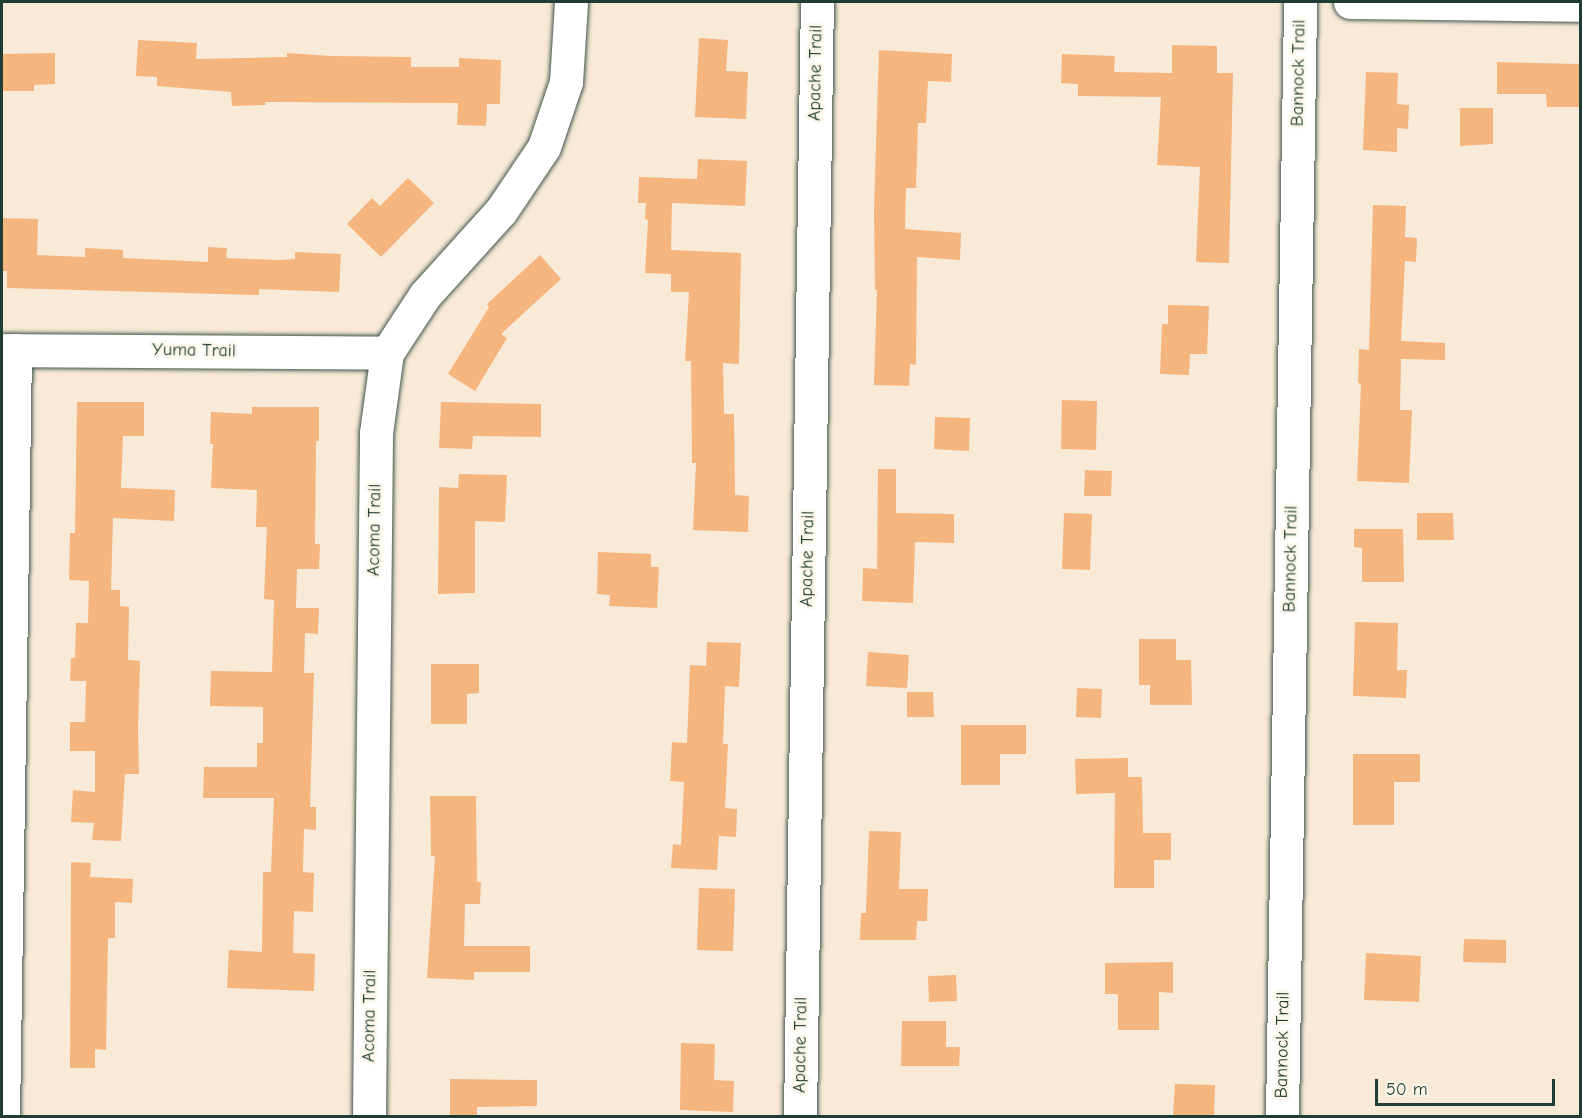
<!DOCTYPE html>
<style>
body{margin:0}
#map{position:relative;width:1582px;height:1118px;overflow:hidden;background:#f8ead7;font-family:"Comic Neue",sans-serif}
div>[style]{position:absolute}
.building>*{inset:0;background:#f5b57f}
.roads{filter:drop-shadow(0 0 2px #40574c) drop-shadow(0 0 2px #40574c)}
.minor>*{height:33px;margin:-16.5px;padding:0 16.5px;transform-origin:16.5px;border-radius:16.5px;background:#fff}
span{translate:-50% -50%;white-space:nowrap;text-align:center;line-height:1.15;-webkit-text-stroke:6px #fbf7ec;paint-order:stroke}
.street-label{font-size:18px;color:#1f3d34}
.frame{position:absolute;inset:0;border:3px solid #1f3d34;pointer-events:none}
.scale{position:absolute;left:1375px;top:1079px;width:180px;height:27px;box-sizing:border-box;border:3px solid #1f3d34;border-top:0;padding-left:8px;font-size:18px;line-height:21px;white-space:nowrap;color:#1f3d34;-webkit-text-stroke:4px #fbf7ec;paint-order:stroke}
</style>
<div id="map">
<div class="building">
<i style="clip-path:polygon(699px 38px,728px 40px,726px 71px,748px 72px,746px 119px,695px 117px)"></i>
<i style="clip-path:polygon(138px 40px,197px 43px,196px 59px,287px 57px,287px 53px,331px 56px,411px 57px,411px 67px,459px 67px,459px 58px,501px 60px,500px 104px,487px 104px,486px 126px,457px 125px,458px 103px,265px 102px,266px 105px,232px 106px,231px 92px,157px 86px,157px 77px,136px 76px)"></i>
<i style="clip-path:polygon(1172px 45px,1217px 46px,1217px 73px,1233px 73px,1229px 263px,1196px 262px,1200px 167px,1157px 165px,1161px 97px,1078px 96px,1078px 84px,1061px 83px,1062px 54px,1115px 56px,1114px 72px,1172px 73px)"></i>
<i style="clip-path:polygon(879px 50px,952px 54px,951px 82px,928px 81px,926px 123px,918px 123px,916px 188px,906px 188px,905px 229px,961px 233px,960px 260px,917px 257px,916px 365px,910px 364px,909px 386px,874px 385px,877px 290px,875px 290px,874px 210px)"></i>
<i style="clip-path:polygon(55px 53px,55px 84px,34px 85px,34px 91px,2px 91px,2px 54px)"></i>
<i style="clip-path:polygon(1497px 62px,1581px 64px,1581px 107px,1547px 107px,1546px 94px,1497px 94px)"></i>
<i style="clip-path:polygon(1366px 72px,1398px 73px,1397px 104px,1409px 105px,1408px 129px,1397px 128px,1397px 152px,1363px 150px)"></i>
<i style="clip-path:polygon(1460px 108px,1493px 108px,1493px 144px,1460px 146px)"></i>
<i style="clip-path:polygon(698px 159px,747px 161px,745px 206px,672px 203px,671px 250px,741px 253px,739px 364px,723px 363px,724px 414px,734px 414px,735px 495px,749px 496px,748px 532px,693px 530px,696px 463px,692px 463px,691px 361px,685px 361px,689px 292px,671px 292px,671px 274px,645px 273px,648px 220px,645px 219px,646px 203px,638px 203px,639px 177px,697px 179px)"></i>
<i style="clip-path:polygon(408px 178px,434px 203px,381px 257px,347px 224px,372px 198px,380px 206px)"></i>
<i style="clip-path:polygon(1373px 205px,1406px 206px,1405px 237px,1417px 238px,1416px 262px,1405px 261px,1401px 341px,1445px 343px,1445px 360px,1401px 359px,1400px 410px,1412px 410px,1409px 483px,1357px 481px,1361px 384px,1358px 383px,1359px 349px,1369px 350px)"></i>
<i style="clip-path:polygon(2px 218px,38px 219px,37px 255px,85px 257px,85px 248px,123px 250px,123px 258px,208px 262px,208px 247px,227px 248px,226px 258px,278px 260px,295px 259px,295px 252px,341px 254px,339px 292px,259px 289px,259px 295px,7px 288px,7px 271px,2px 271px)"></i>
<i style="clip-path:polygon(540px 255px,561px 279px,501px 334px,507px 338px,475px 391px,448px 374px,489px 307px,487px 304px)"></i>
<i style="clip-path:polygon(1168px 305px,1209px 306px,1207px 354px,1190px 354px,1189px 375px,1160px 374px,1162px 324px,1168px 324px)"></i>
<i style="clip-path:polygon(1062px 400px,1097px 401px,1096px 450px,1061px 449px)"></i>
<i style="clip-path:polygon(77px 402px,144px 402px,144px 436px,123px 436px,121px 488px,175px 490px,174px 521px,113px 518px,111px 590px,120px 590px,120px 606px,129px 607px,128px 660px,140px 661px,138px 730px,139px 774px,125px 774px,121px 841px,92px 840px,94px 823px,71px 822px,73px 790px,95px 792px,95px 751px,70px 751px,70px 722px,85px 722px,86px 681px,70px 681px,71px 658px,75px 658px,76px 623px,88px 623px,89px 581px,69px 580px,70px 533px,75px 533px)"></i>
<i style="clip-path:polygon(441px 402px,541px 404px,541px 437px,473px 436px,472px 449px,439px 448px)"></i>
<i style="clip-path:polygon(252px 407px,319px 407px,319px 441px,316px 441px,315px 544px,320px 544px,319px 569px,297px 569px,296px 608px,319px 608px,318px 634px,305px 633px,304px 673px,314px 673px,310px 807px,316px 807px,316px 830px,304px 829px,303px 872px,314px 873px,313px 912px,294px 911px,293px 953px,315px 954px,314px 991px,227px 988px,229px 950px,262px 952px,263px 872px,271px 872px,274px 798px,203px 798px,204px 767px,257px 767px,257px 743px,263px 743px,263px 707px,210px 706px,211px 671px,272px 672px,274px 600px,264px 599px,267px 527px,256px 527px,257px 490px,211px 488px,213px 444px,210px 444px,211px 412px,252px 414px)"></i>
<i style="clip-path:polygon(935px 417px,970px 418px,969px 451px,934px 449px)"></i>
<i style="clip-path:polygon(878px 469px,896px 469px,896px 513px,954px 514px,954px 543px,915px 542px,913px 603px,862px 601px,863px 568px,877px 569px)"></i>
<i style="clip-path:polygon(1085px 470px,1112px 471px,1111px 496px,1084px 496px)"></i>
<i style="clip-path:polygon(459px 474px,507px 475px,505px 522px,475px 521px,475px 593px,438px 594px,439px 487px,458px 488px)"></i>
<i style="clip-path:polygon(1064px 513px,1092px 514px,1090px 570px,1062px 569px)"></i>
<i style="clip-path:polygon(1417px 513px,1453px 513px,1454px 540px,1417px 540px)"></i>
<i style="clip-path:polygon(1354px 529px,1403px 529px,1404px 582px,1362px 582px,1362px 548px,1354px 547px)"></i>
<i style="clip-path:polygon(598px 552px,651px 554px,651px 567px,659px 567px,657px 608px,609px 606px,610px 595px,597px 594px)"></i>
<i style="clip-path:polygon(1355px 622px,1398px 623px,1397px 670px,1407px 670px,1406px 698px,1353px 696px)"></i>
<i style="clip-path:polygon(1139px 639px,1176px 639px,1176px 660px,1191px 660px,1192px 705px,1150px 705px,1150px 685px,1139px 685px)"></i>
<i style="clip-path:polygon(707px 642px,741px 643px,739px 687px,725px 686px,723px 744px,728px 744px,725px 808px,737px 809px,736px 837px,719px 836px,717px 870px,671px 868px,673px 844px,681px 845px,684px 782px,670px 781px,672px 742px,687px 743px,690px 665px,706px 666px)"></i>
<i style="clip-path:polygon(868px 652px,909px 655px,907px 688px,866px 686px)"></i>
<i style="clip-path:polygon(431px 664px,479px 664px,479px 693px,467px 694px,467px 724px,431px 724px)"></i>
<i style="clip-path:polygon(1077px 688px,1102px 689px,1101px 718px,1076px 717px)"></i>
<i style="clip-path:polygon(907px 692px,933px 692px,934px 717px,907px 717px)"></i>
<i style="clip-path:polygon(961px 725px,1026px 725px,1026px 754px,1000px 754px,1000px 785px,961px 785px)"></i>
<i style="clip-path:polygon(1353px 754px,1420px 754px,1420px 782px,1394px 782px,1394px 825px,1353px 825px)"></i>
<i style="clip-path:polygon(1128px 758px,1128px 777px,1142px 777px,1143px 833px,1171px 833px,1171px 860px,1154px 860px,1154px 888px,1114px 888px,1115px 793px,1076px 794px,1075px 759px)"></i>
<i style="clip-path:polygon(430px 796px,476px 796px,477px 882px,481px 882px,480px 904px,465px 904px,464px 946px,530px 946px,530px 972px,474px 972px,474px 980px,427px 978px,435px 856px,431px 856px)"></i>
<i style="clip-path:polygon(869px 831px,901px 832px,899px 889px,928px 889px,927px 921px,917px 921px,916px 940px,860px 940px,861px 913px,866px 913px)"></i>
<i style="clip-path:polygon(71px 862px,91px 863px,90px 877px,133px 879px,132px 903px,115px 902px,115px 938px,108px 938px,106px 1050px,95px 1049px,95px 1068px,70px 1068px)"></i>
<i style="clip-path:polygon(699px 888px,735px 889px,733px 951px,697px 950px)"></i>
<i style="clip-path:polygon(1464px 939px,1506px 940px,1506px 963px,1463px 962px)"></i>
<i style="clip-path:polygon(1366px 953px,1421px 956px,1419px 1002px,1364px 1000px)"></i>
<i style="clip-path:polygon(1173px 962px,1173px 993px,1159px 992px,1159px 1030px,1118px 1030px,1118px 994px,1105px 994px,1105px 963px)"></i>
<i style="clip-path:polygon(956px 975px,957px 1001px,929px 1002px,928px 976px)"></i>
<i style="clip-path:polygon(902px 1021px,946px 1021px,946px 1047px,960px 1047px,959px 1066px,901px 1066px)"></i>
<i style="clip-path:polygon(681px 1043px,715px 1044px,714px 1080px,734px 1081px,733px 1112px,680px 1110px)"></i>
<i style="clip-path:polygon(450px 1079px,537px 1080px,537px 1106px,477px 1107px,477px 1116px,450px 1116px)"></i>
<i style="clip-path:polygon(1175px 1084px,1215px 1085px,1214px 1116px,1173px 1116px)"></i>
</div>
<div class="roads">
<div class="minor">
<i style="left:1350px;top:2px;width:230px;rotate:0.7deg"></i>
<i style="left:2px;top:350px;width:385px;rotate:0.4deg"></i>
<i style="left:3px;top:1116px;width:766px;rotate:-89.1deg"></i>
<i style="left:369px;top:1116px;width:683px;rotate:-89.41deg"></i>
<i style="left:376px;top:433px;width:81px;rotate:-82.2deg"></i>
<i style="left:387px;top:353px;width:69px;rotate:-56.8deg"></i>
<i style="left:425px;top:295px;width:113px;rotate:-47.9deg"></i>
<i style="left:501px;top:211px;width:77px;rotate:-56.1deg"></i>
<i style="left:544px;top:147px;width:69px;rotate:-71.3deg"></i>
<i style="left:566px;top:82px;width:80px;rotate:-86.4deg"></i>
<i style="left:800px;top:1116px;width:1114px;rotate:-89.13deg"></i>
<i style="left:1282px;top:1116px;width:1114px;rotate:-89.07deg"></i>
</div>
</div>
<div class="street-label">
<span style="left:816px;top:73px;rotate:-89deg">Apache Trail</span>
<span style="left:1299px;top:73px;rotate:-89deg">Bannock Trail</span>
<span style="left:194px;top:351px;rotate:1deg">Yuma Trail</span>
<span style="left:375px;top:530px;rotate:-89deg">Acoma Trail</span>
<span style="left:808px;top:559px;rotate:-89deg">Apache Trail</span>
<span style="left:1291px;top:559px;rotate:-89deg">Bannock Trail</span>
<span style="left:370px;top:1016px;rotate:-89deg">Acoma Trail</span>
<span style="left:801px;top:1045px;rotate:-89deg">Apache Trail</span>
<span style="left:1283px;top:1045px;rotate:-89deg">Bannock Trail</span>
</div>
<div class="frame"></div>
<div class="scale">50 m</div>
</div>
